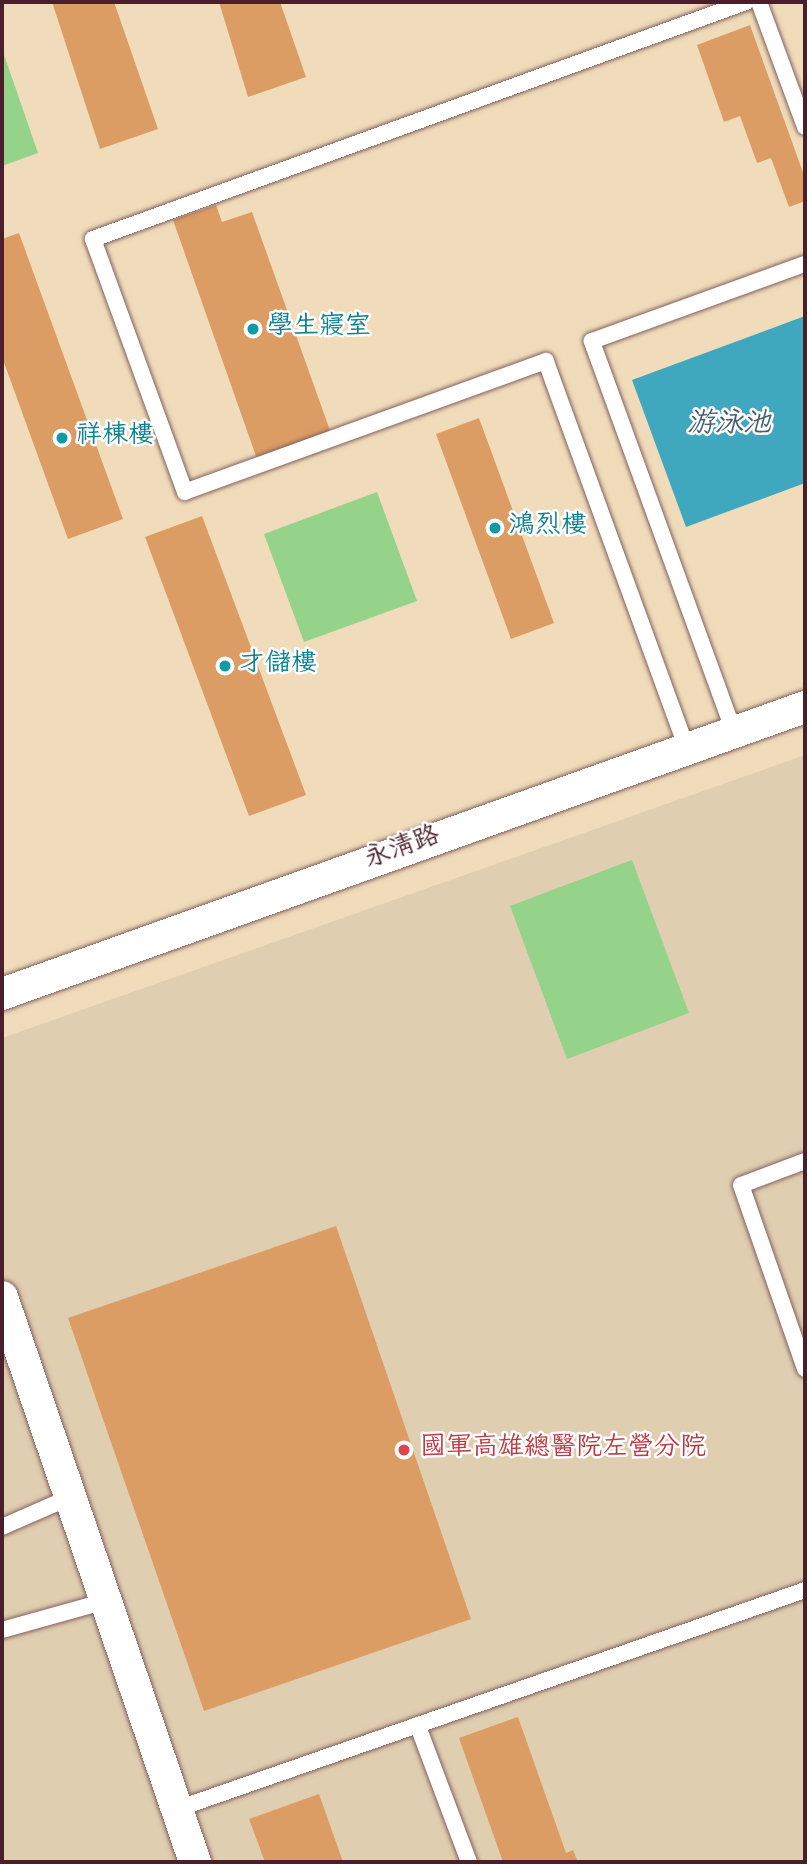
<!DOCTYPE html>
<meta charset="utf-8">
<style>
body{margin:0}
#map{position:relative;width:807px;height:1864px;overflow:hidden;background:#f0dcba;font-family:"Gochi Hand","LXGW WenKai TC",sans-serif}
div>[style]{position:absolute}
.built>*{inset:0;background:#e0ceb1}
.green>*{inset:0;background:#94d389}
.water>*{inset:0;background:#3fa8bf}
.building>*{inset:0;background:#dc9d64}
.roads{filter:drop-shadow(0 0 2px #84615d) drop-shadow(0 0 2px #84615d)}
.lane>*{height:16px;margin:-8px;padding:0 8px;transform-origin:8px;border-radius:8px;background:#fff}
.street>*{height:32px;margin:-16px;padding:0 16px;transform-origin:16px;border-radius:16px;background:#fff}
.dots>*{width:19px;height:19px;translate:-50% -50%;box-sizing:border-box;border:4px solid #fff;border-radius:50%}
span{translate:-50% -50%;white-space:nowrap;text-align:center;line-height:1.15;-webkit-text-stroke:5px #fff;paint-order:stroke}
.culture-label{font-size:26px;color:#0d838f}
.left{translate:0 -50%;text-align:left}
.street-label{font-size:26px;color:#4a1f2b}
.health-label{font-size:26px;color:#be3a42}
.water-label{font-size:28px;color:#455d6e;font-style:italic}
.frame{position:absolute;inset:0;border:4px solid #4a1f2b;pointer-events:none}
</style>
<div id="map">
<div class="built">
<i style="clip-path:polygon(805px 755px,805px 1862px,2px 1862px,2px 1038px)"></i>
</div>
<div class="green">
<i style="clip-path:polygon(2px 49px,38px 153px,2px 166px)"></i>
<i style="clip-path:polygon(377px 492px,417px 601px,304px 642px,264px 534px)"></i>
<i style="clip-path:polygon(632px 860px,689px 1013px,567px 1059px,510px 906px)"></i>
</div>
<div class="water">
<i style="clip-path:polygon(805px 316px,805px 483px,686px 527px,632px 380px)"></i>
</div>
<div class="building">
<i style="clip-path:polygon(52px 2px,114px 2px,158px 129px,100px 149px)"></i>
<i style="clip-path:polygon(219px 2px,280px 2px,306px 77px,248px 97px)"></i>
<i style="clip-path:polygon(750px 25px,805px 178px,805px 201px,789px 207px,771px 158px,757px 163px,740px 116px,724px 122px,697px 45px)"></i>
<i style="clip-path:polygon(216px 205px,222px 222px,252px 212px,332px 436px,258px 462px,173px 220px)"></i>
<i style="clip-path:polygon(19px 233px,123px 519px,68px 539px,2px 357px,2px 239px)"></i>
<i style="clip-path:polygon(479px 418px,554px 623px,511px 639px,436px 434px)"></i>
<i style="clip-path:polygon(202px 516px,306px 795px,249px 816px,145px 537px)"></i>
<i style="clip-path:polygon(336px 1226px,471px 1619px,204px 1711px,68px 1318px)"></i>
<i style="clip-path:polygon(518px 1717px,566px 1853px,573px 1850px,578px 1862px,503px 1862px,459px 1738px)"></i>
<i style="clip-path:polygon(319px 1794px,343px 1862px,265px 1862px,249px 1819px)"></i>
</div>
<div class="roads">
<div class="lane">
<i style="left:759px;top:2px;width:133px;rotate:69.8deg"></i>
<i style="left:734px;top:732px;width:416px;rotate:-110deg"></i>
<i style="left:592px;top:341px;width:226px;rotate:-19.9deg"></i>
<i style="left:687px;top:749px;width:413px;rotate:-110deg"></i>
<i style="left:546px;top:361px;width:384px;rotate:160.1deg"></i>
<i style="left:185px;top:492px;width:269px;rotate:-110deg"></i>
<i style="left:93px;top:239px;width:695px;rotate:-19.95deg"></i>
<i style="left:805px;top:1161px;width:68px;rotate:159.4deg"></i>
<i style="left:741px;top:1185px;width:195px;rotate:70.8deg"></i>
<i style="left:2px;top:1527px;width:72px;rotate:-23.7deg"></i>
<i style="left:2px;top:1630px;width:108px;rotate:-15.6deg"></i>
<i style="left:419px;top:1729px;width:142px;rotate:69.4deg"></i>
<i style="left:177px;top:1809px;width:665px;rotate:-19.22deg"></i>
</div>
<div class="street">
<i style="left:2px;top:994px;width:853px;rotate:-19.67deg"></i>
<i style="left:2px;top:1297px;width:597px;rotate:71.14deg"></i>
</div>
</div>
<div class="dots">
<i style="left:253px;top:329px;background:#0f9aa8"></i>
<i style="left:62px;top:438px;background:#0f9aa8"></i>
<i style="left:495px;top:528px;background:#0f9aa8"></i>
<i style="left:225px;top:666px;background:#0f9aa8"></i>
<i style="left:404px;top:1450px;background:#e0444e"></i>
</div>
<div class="culture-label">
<span class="left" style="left:267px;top:329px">學生寢室</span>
<span class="left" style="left:76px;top:438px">祥棟樓</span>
<span class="left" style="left:509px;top:528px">鴻烈樓</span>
<span class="left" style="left:239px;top:666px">才儲樓</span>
</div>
<div class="street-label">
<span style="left:403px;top:850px;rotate:-20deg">永清路</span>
</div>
<div class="health-label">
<span class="left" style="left:420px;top:1450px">國軍高雄總醫院左營分院</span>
</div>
<div class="water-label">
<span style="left:729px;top:426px">游泳池</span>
</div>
<div class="frame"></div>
</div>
